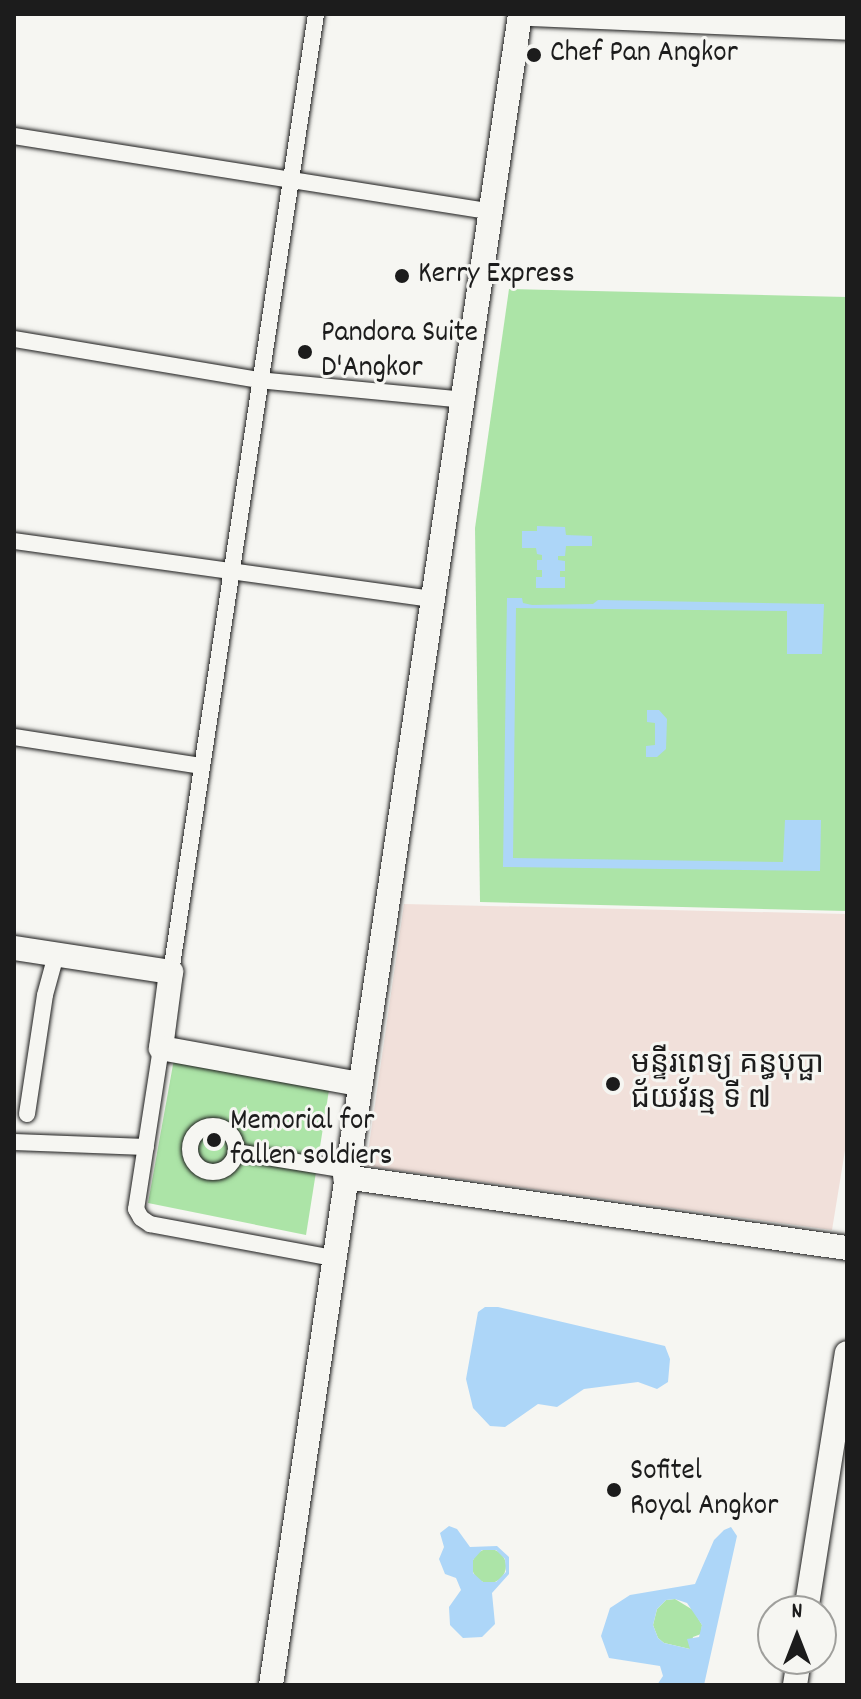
<!DOCTYPE html>
<meta charset="utf-8">
<style>
body{margin:0}
#map{position:relative;width:861px;height:1699px;overflow:hidden;background:#f6f6f2;font-family:Dekko,"Noto Sans Khmer",sans-serif}
div>[style]{position:absolute}
.built>*{inset:0;background:#f1e0da}
.green>*{inset:0;background:#ace4a7}
.round{border-radius:50%}
.water>*{inset:0;background:#add6f8}
.roads{filter:drop-shadow(0 0 2px #1c1c1c) drop-shadow(0 0 2px #1c1c1c)}
.street>*{height:16px;margin:-8px;padding:0 8px;transform-origin:8px;border-radius:8px;background:#f6f6f2}
.street>.ring{margin:-8px;padding:0;box-sizing:content-box;background:none;border:16px solid #f6f6f2;border-radius:50%}
.secondary>*{height:24px;margin:-12px;padding:0 12px;transform-origin:12px;border-radius:12px;background:#f6f6f2}
.dots>*{width:22px;height:22px;translate:-50% -50%;box-sizing:border-box;border:4px solid #f6f6f2;border-radius:50%}
span{translate:-50% -50%;white-space:nowrap;text-align:center;line-height:1.15;-webkit-text-stroke:6px #f6f6f2;paint-order:stroke}
.poi-label{font-size:30px;color:#1c1c1c}
.left{translate:0 -50%;text-align:left}
.frame{position:absolute;inset:0;border:16px solid #1c1c1c;pointer-events:none}
.north{position:absolute;left:757px;top:1595px;width:80px;height:80px;box-sizing:border-box;background:#f6f6f2;border:2px solid #9f9f9c;border-radius:50%;rotate:0deg;font-size:22px;font-weight:700;line-height:32px;text-align:center;color:#1c1c1c}
.north::after{content:'';display:block;margin:auto;width:28px;height:36px;background:#1c1c1c;clip-path:polygon(50% 0,100% 100%,50% 72%,0 100%)}
</style>
<div id="map">
<div class="built">
<i style="clip-path:polygon(404px 904px,847px 914px,847px 1138px,832px 1230px,366px 1166px)"></i>
</div>
<div class="green">
<i style="clip-path:polygon(509px 289px,847px 297px,847px 911px,480px 902px,475px 528px)"></i>
<i style="clip-path:polygon(174px 1059px,329px 1090px,306px 1235px,148px 1203px)"></i>
<i class="round" style="left:472px;top:1549px;width:34px;height:34px"></i>
<i style="clip-path:polygon(675px 1599px,693px 1610px,702px 1625px,701px 1634px,693px 1637px,690px 1649px,664px 1643px,658px 1638px,653px 1625px,657px 1609px,666px 1600px)"></i>
</div>
<div class="water">
<i style="clip-path:polygon(537px 526px,565px 527px,566px 535px,592px 536px,592px 546px,566px 546px,565px 556px,558px 556px,558px 560px,565px 561px,565px 571px,560px 571px,560px 577px,565px 577px,565px 588px,536px 588px,536px 577px,542px 577px,542px 570px,537px 570px,537px 560px,542px 560px,542px 555px,537px 554px,536px 548px,522px 548px,522px 531px,537px 531px)"></i>
<i style="clip-path:polygon(507px 598px,522px 598px,523px 603px,532px 605px,593px 604px,598px 600px,824px 604px,822px 654px,787px 654px,787px 611px,516px 608px,513px 858px,783px 862px,785px 820px,821px 820px,820px 871px,503px 867px)"></i>
<i style="clip-path:polygon(647px 710px,659px 710px,667px 719px,666px 749px,657px 757px,646px 757px,646px 746px,655px 745px,655px 723px,647px 722px)"></i>
<i style="clip-path:polygon(485px 1307px,498px 1307px,665px 1346px,670px 1359px,668px 1382px,657px 1389px,638px 1382px,584px 1389px,557px 1407px,538px 1404px,505px 1427px,490px 1426px,473px 1408px,466px 1379px,478px 1312px)"></i>
<i style="clip-path:polygon(evenodd,449px 1526px,457px 1529px,470px 1547px,497px 1546px,509px 1557px,509px 1574px,492px 1593px,495px 1624px,482px 1637px,463px 1638px,450px 1625px,449px 1607px,461px 1590px,456px 1578px,445px 1574px,439px 1559px,444px 1547px,440px 1533px,449px 1526px,482px 1550px,496px 1550px,505px 1559px,506px 1572px,496px 1582px,483px 1582px,473px 1573px,473px 1560px,482px 1550px)"></i>
<i style="clip-path:polygon(evenodd,731px 1527px,737px 1536px,704px 1685px,657px 1685px,663px 1676px,660px 1666px,609px 1658px,601px 1636px,610px 1608px,630px 1595px,695px 1584px,714px 1540px,724px 1530px,731px 1527px,675px 1599px,687px 1603px,702px 1625px,699px 1637px,687px 1639px,690px 1649px,664px 1643px,658px 1638px,653px 1625px,657px 1609px,666px 1600px,675px 1599px)"></i>
</div>
<div class="roads">
<div class="street">
<i style="left:14px;top:136px;width:480px;rotate:9deg"></i>
<i style="left:14px;top:339px;width:247px;rotate:9.5deg"></i>
<i style="left:258px;top:380px;width:208px;rotate:5.5deg"></i>
<i style="left:14px;top:541px;width:423px;rotate:7.9deg"></i>
<i style="left:14px;top:737px;width:189px;rotate:8.8deg"></i>
<i style="left:171px;top:972px;width:969px;rotate:-81.39deg"></i>
<i style="left:161px;top:1048px;width:163px;rotate:98.8deg"></i>
<i style="left:136px;top:1209px;width:10px;rotate:61deg"></i>
<i style="left:141px;top:1218px;width:11px;rotate:34deg"></i>
<i style="left:150px;top:1224px;width:187px;rotate:10.5deg"></i>
<i style="left:27px;top:1114px;width:120px;rotate:-81.4deg"></i>
<i style="left:45px;top:995px;width:41px;rotate:-74.6deg"></i>
<i class="ring" style="left:190px;top:1126px;width:30px;height:30px"></i>
<i style="left:14px;top:1142px;width:132px;rotate:2.2deg"></i>
<i style="left:236px;top:1152px;width:111px;rotate:9.3deg"></i>
</div>
<div class="secondary">
<i style="left:532px;top:14px;width:315px;rotate:2.5deg"></i>
<i style="left:14px;top:948px;width:159px;rotate:8.7deg"></i>
<i style="left:171px;top:972px;width:77px;rotate:97.5deg"></i>
<i style="left:161px;top:1048px;width:201px;rotate:10.3deg"></i>
<i style="left:345px;top:1177px;width:507px;rotate:8.05deg"></i>
<i style="left:806px;top:1611px;width:261px;rotate:-81deg"></i>
<i style="left:271px;top:1685px;width:1689px;rotate:-81.52deg"></i>
<i style="left:795px;top:1685px;width:26px;rotate:-81deg"></i>
</div>
</div>
<div class="dots">
<i style="left:534px;top:55px;background:#1c1c1c"></i>
<i style="left:402px;top:276px;background:#1c1c1c"></i>
<i style="left:305px;top:352px;background:#1c1c1c"></i>
<i style="left:613px;top:1084px;background:#1c1c1c"></i>
<i style="left:214px;top:1140px;background:#1c1c1c"></i>
<i style="left:614px;top:1490px;background:#1c1c1c"></i>
</div>
<div class="poi-label">
<span class="left" style="left:550px;top:55px">Chef Pan Angkor</span>
<span class="left" style="left:418px;top:276px">Kerry Express</span>
<span class="left" style="left:321px;top:352px">Pandora Suite<br>D'Angkor</span>
<span class="left" style="left:631px;top:1084px">មន្ទីរពេទ្យ គន្ធបុប្ផា<br>ជ័យវ័រន្ម ទី ៧</span>
<span class="left" style="left:230px;top:1140px">Memorial for<br>fallen soldiers</span>
<span class="left" style="left:630px;top:1490px">Sofitel<br>Royal Angkor</span>
</div>
<div class="frame"></div>
<div class="north">N</div>
</div>
